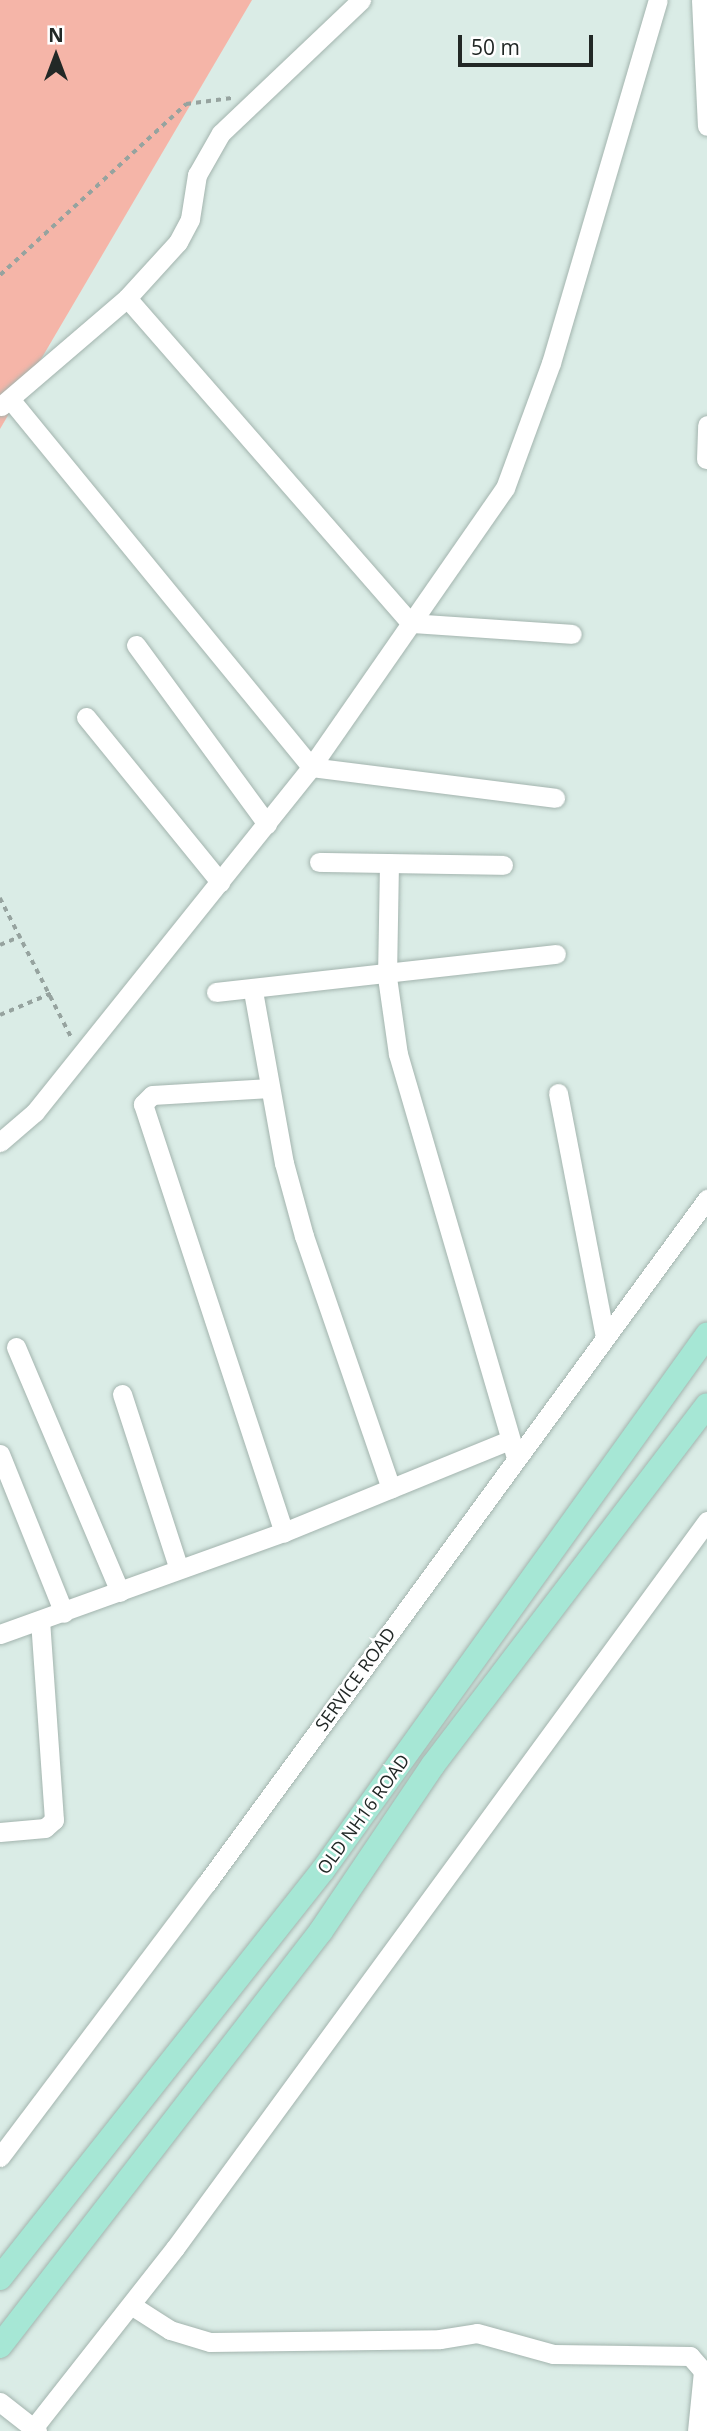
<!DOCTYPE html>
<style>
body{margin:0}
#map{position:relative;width:707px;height:2431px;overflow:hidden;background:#daece6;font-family:"Open Sans",sans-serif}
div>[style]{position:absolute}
.green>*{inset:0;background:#f5b5a8}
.path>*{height:3.5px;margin-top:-1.75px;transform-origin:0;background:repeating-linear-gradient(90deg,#96a39f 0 5px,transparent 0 10px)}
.roads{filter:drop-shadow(0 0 2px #a3b4ae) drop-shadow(0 0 2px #a3b4ae)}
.minor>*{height:19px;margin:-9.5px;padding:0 9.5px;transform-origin:9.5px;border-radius:9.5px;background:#fff}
.major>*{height:24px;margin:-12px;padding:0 12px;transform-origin:12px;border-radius:12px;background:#a6e7d5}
span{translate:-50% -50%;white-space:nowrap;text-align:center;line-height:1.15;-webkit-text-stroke:5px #fff;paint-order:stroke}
.street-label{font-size:18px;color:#222826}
.north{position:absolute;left:21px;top:21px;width:70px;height:70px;-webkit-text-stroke:5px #fff;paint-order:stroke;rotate:0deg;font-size:19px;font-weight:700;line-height:28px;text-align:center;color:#222826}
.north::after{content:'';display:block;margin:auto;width:24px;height:32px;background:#222826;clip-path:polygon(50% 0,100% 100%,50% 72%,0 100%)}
.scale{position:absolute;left:458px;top:35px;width:135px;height:32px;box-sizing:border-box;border:4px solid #222826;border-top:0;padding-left:9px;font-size:21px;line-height:24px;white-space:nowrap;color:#222826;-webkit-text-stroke:5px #fff;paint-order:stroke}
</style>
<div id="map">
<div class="green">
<i style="clip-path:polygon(0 0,252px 0,0 429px)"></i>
</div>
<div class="path">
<i style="left:0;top:275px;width:253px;rotate:-42.6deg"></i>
<i style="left:186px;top:104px;width:46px;rotate:-7.4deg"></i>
<i style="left:0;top:898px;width:158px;rotate:62.9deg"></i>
<i style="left:0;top:945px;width:23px;rotate:-23deg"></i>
<i style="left:0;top:1015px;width:56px;rotate:-22.9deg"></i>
</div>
<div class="roads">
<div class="minor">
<i style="left:701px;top:0;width:126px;rotate:87.3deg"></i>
<i style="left:127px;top:298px;width:432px;rotate:48.9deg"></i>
<i style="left:411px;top:623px;width:161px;rotate:3.9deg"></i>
<i style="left:10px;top:399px;width:475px;rotate:50.7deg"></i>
<i style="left:311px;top:767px;width:246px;rotate:7.2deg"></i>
<i style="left:1px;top:406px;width:166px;rotate:-40.6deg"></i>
<i style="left:127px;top:298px;width:76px;rotate:-47.7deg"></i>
<i style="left:178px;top:242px;width:26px;rotate:-62deg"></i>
<i style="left:190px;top:219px;width:45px;rotate:-81deg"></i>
<i style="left:197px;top:175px;width:48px;rotate:-60.3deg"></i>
<i style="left:221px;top:133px;width:193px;rotate:-43.5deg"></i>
<i style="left:706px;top:459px;width:34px;rotate:-88deg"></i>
<i style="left:136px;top:645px;width:222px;rotate:53.8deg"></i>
<i style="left:86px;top:717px;width:213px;rotate:50.9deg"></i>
<i style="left:319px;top:862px;width:184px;rotate:0.9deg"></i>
<i style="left:389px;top:863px;width:114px;rotate:91deg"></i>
<i style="left:387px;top:977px;width:78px;rotate:81.9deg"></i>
<i style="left:398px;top:1054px;width:420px;rotate:73.7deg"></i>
<i style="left:253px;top:991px;width:175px;rotate:79.8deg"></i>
<i style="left:284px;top:1163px;width:76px;rotate:74.7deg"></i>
<i style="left:304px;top:1236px;width:267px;rotate:71deg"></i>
<i style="left:216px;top:992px;width:342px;rotate:-6.4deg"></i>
<i style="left:270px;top:1088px;width:118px;rotate:176.6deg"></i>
<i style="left:152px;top:1095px;width:13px;rotate:135deg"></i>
<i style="left:143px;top:1104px;width:451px;rotate:71.8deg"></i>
<i style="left:558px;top:1093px;width:248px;rotate:79.1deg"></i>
<i style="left:0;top:1142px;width:46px;rotate:-40.6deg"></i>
<i style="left:35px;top:1112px;width:442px;rotate:-51.3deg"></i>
<i style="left:311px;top:767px;width:340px;rotate:-55.2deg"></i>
<i style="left:505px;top:488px;width:133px;rotate:-69.8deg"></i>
<i style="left:551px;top:363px;width:378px;rotate:-73.6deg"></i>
<i style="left:16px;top:1347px;width:266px;rotate:67deg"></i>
<i style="left:122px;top:1394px;width:184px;rotate:72deg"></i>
<i style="left:0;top:1454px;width:171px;rotate:68.1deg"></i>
<i style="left:0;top:1634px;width:302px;rotate:-19.8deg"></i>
<i style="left:284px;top:1532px;width:244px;rotate:-22.2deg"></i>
<i style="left:0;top:1832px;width:45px;rotate:-5.1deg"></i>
<i style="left:45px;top:1828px;width:12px;rotate:-42deg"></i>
<i style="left:54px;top:1820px;width:199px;rotate:-94deg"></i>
<i style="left:0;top:2157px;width:342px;rotate:-53deg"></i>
<i style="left:206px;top:1884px;width:849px;rotate:-53.82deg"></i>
<i style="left:131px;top:2305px;width:46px;rotate:32.7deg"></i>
<i style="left:170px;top:2330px;width:42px;rotate:16.7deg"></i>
<i style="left:210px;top:2342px;width:230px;rotate:-0.7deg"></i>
<i style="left:440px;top:2339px;width:37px;rotate:-9deg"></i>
<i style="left:477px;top:2333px;width:79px;rotate:15.4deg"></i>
<i style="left:553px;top:2354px;width:137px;rotate:0.8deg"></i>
<i style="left:690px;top:2356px;width:20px;rotate:49deg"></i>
<i style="left:703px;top:2371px;width:60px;rotate:95.7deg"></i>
<i style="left:0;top:2402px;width:47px;rotate:38.1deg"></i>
<i style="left:31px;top:2431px;width:233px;rotate:-51.8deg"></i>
<i style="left:175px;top:2248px;width:901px;rotate:-53.8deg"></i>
</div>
<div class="major">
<i style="left:0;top:2278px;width:520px;rotate:-51.63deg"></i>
<i style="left:323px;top:1870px;width:659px;rotate:-54.33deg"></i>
<i style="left:0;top:2346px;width:525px;rotate:-52.28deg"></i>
<i style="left:321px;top:1931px;width:200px;rotate:-56deg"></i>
<i style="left:433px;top:1765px;width:452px;rotate:-52.7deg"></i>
</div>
</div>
<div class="street-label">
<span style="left:355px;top:1679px;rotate:-54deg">SERVICE ROAD</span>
<span style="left:363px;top:1814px;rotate:-54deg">OLD NH16 ROAD</span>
</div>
<div class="north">N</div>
<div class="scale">50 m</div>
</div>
